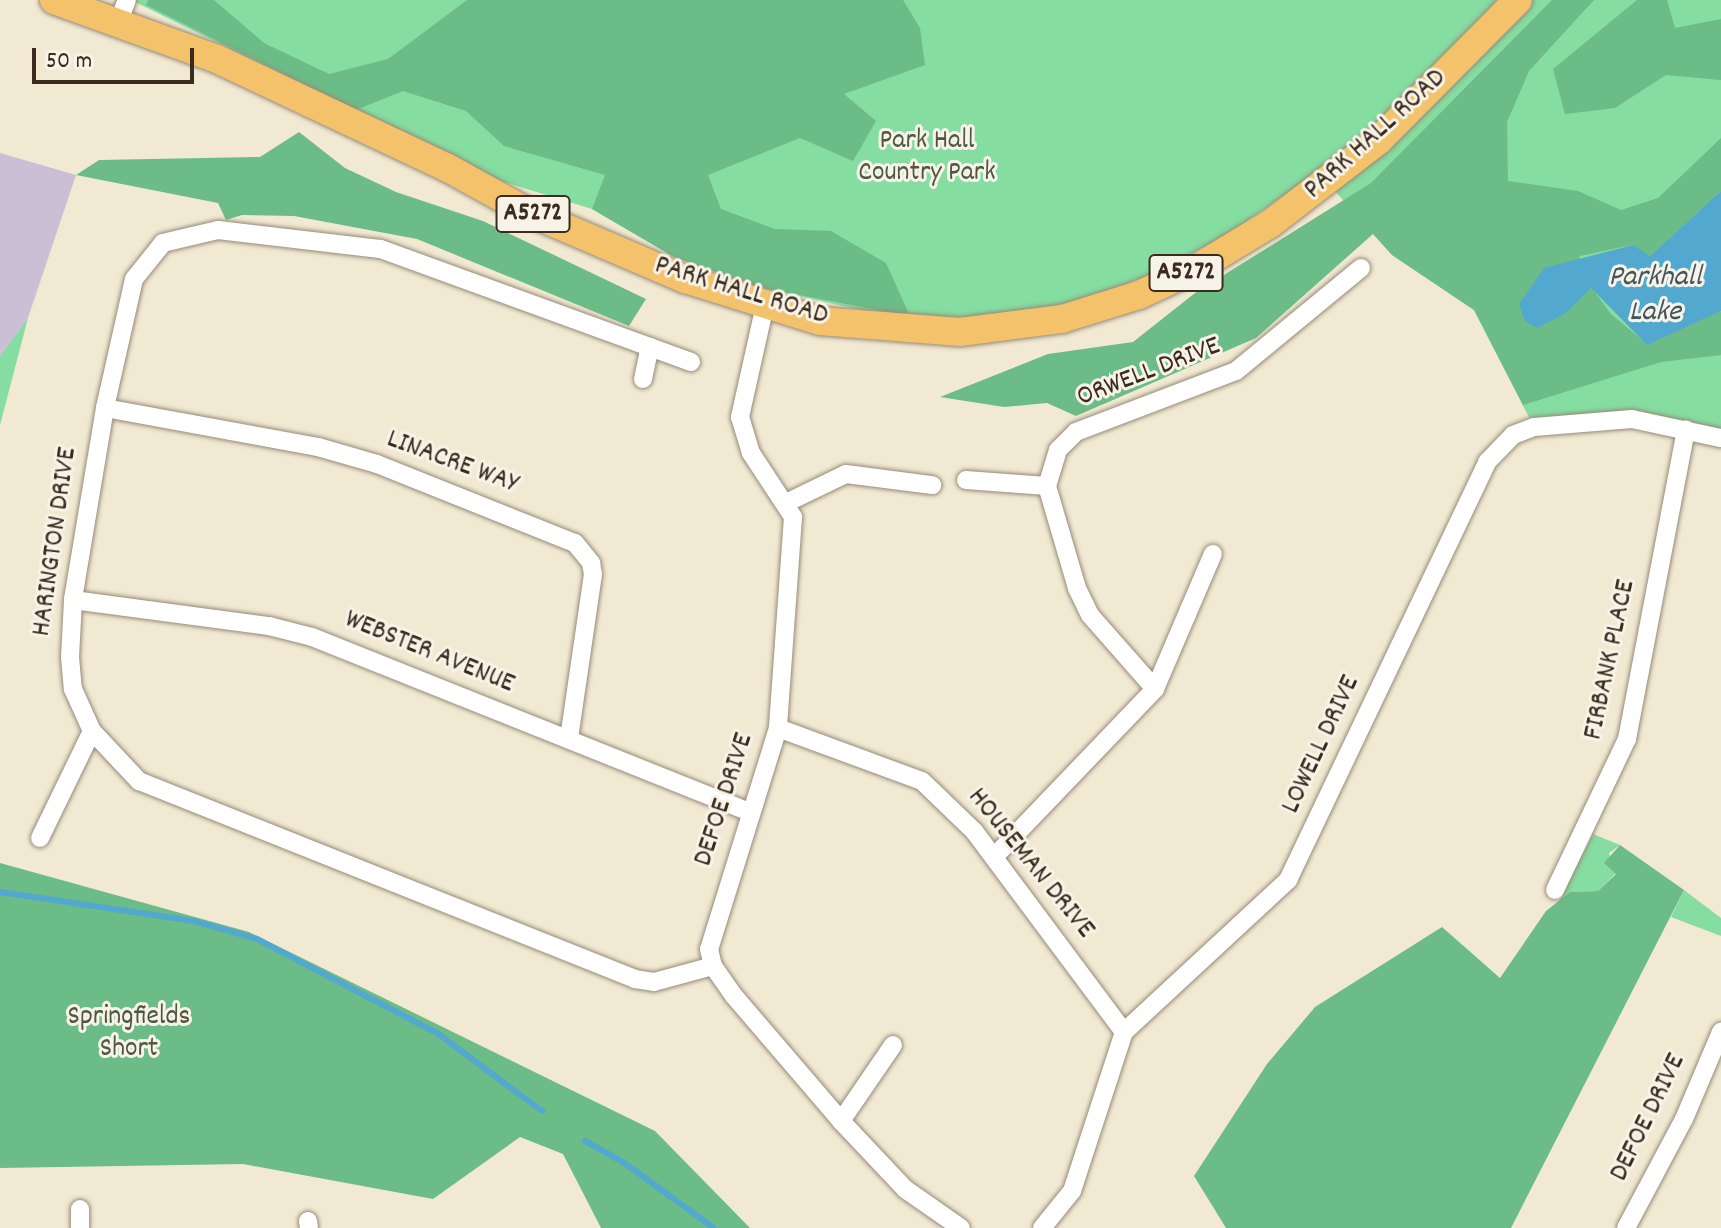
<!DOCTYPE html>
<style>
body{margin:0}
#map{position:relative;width:1721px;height:1228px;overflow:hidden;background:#f2e9d3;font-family:Dekko,sans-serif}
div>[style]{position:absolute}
.industrial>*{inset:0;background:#cbbfd5}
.green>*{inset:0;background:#85dda2}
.forest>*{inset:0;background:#6cbc88}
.water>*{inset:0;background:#52a8ce}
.stream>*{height:6px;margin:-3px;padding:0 3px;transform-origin:3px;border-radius:3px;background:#52a8ce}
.roads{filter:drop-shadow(0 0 2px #968a78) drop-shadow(0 0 2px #968a78)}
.minor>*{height:18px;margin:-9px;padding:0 9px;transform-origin:9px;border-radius:9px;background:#fff}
.primary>*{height:28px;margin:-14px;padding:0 14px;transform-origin:14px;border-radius:14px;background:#f3c26a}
span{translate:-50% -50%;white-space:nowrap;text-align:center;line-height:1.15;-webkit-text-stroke:6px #f7f3e8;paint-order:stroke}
.shield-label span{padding:2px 6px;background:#f7f3e8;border:2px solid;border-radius:6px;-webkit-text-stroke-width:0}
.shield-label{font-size:26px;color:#3b2a1e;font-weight:700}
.street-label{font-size:28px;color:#3b2a1e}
.park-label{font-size:28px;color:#4e573f}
.water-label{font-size:30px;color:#43565c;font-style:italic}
.scale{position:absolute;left:32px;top:48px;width:162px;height:36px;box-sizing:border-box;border:4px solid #3b2a1e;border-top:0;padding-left:10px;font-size:24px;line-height:28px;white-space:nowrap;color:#3b2a1e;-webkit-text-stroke:6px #f7f3e8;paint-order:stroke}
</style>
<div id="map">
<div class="industrial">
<i style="clip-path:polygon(0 153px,76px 175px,28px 318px,0 356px)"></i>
</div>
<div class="green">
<i style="clip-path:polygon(131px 0,1497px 0,1414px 91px,1301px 184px,1223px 237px,1147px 276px,1082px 300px,1006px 315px,936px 318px,866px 311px,757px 287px,674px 257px,592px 209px,491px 178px)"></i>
<i style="clip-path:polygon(1518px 0,1721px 0,1721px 438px,1632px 419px,1534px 427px,1474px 310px,1392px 255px,1328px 183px)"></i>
<i style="clip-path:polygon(28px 318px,0 425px,0 356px)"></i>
<i style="clip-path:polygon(1593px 834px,1620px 845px,1609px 853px,1616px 873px,1598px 891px,1570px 892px,1559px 901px)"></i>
<i style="clip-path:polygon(1684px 890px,1721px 918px,1721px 936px,1671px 917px)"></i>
</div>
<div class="forest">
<i style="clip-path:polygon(148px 0,214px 0,264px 43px,329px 74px,388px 59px,467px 0,903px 0,920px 28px,925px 65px,844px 94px,876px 121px,853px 161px,800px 138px,708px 175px,721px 209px,775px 229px,831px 231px,886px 263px,910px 316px,757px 287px,674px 257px,592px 209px,605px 175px,504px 146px,466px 111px,403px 91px,356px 110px,146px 5px)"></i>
<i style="clip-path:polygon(1552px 0,1594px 0,1529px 71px,1507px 122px,1508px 181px,1578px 191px,1621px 210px,1658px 198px,1721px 138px,1721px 191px,1650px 256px,1632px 245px,1580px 256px,1566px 313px,1591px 287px,1611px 314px,1647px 344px,1721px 311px,1721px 355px,1661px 362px,1523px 405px,1474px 310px,1392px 255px,1373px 234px,1256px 338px,1076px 416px,1047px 403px,1004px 407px,940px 397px,1048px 354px,1133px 342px,1195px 293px,1371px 183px)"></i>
<i style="clip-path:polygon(1637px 0,1667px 0,1675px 28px,1721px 19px,1721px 80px,1666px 75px,1615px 108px,1565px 114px,1553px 69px)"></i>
<i style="clip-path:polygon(299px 132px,345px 168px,396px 192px,483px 221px,646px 299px,629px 326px,417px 239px,294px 216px,242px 215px,226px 220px,218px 203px,76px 175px,99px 160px,260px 157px)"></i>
<i style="clip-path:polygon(1620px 845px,1684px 890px,1511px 1228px,1226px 1228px,1194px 1176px,1267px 1064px,1315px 1007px,1442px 927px,1500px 978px,1546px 911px,1570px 892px,1598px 891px,1616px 874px,1604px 863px)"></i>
<i style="clip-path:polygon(0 863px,249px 932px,655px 1131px,750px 1228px,601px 1228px,563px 1154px,520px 1137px,433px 1199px,243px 1164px,0 1168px)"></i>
</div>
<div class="water">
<i style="clip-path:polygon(1721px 191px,1721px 311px,1647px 345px,1591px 288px,1566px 313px,1537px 328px,1525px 321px,1519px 304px,1544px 268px,1633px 245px,1650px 256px)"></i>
</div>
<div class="stream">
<i style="left:0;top:892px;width:196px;rotate:8.5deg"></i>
<i style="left:194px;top:921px;width:66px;rotate:15.9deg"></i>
<i style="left:257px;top:939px;width:203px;rotate:27.6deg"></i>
<i style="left:437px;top:1033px;width:131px;rotate:36.6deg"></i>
<i style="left:585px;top:1141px;width:43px;rotate:28.9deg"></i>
<i style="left:623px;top:1162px;width:112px;rotate:36deg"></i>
</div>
<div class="roads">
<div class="minor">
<i style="left:118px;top:23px;width:25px;rotate:-69deg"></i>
<i style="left:765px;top:305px;width:115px;rotate:102.6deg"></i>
<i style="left:740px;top:417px;width:38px;rotate:73deg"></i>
<i style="left:751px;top:453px;width:77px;rotate:56.7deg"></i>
<i style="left:793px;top:517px;width:212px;rotate:94.1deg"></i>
<i style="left:778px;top:728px;width:232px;rotate:107.3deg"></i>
<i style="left:709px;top:949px;width:17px;rotate:77deg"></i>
<i style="left:713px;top:966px;width:37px;rotate:55deg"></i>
<i style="left:734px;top:996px;width:165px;rotate:49.4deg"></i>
<i style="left:841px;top:1121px;width:93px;rotate:46.7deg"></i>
<i style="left:905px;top:1189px;width:68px;rotate:34.9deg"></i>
<i style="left:691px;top:362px;width:331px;rotate:-160deg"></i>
<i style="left:380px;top:249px;width:163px;rotate:-173.3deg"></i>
<i style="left:218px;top:230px;width:57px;rotate:166.7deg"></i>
<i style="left:163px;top:243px;width:46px;rotate:128.9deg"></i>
<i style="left:134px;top:279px;width:132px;rotate:102.7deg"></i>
<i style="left:105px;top:408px;width:195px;rotate:99.5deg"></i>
<i style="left:73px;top:600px;width:57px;rotate:93deg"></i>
<i style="left:70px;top:657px;width:32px;rotate:85deg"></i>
<i style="left:73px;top:689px;width:46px;rotate:65.7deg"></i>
<i style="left:92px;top:731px;width:69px;rotate:46.8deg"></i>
<i style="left:139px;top:781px;width:534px;rotate:21.76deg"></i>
<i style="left:635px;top:979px;width:19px;rotate:9deg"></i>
<i style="left:654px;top:982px;width:61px;rotate:-15.2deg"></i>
<i style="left:643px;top:379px;width:33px;rotate:-78deg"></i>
<i style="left:105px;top:408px;width:217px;rotate:10.4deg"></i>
<i style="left:318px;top:447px;width:61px;rotate:16.1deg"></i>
<i style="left:377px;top:464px;width:213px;rotate:21.8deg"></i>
<i style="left:575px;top:543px;width:26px;rotate:51deg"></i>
<i style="left:591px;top:563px;width:11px;rotate:80deg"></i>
<i style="left:593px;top:574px;width:167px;rotate:98.3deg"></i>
<i style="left:966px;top:480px;width:81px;rotate:4.2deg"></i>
<i style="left:788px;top:502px;width:64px;rotate:-25.8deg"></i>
<i style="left:846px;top:474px;width:87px;rotate:7.3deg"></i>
<i style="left:73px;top:600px;width:198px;rotate:7.6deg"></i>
<i style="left:269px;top:626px;width:44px;rotate:14.3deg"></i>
<i style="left:312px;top:637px;width:471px;rotate:21.8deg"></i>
<i style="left:1155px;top:689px;width:98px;rotate:-131.3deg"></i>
<i style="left:1090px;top:615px;width:30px;rotate:-116deg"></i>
<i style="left:1077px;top:588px;width:106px;rotate:-106.4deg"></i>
<i style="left:1047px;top:486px;width:38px;rotate:-73deg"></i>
<i style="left:1058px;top:450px;width:25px;rotate:-45deg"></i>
<i style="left:1076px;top:432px;width:171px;rotate:-20.9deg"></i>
<i style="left:1236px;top:371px;width:162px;rotate:-39.5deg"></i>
<i style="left:778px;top:728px;width:153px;rotate:20.2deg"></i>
<i style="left:922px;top:781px;width:72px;rotate:43.9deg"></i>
<i style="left:974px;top:831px;width:251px;rotate:53.3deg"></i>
<i style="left:40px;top:838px;width:119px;rotate:-64.1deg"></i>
<i style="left:994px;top:857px;width:233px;rotate:-46.2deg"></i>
<i style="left:1155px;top:689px;width:147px;rotate:-66.8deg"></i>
<i style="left:1555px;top:890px;width:167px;rotate:-64.5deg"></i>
<i style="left:1627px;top:739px;width:315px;rotate:-79.2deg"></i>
<i style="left:841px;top:1121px;width:92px;rotate:-55.6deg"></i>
<i style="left:80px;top:1209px;width:19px;rotate:90deg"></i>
<i style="left:308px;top:1221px;width:7px;rotate:82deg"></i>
<i style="left:1042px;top:1228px;width:48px;rotate:-51deg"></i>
<i style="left:1072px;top:1191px;width:167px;rotate:-71.9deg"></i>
<i style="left:1124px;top:1032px;width:224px;rotate:-42.8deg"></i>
<i style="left:1288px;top:880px;width:463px;rotate:-64.5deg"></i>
<i style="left:1487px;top:462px;width:37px;rotate:-46deg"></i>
<i style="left:1513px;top:435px;width:22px;rotate:-21deg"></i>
<i style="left:1534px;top:427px;width:98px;rotate:-4.7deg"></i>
<i style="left:1632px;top:419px;width:91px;rotate:12.1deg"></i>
<i style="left:1626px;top:1228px;width:123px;rotate:-62deg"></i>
<i style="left:1684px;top:1119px;width:95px;rotate:-67deg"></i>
</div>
<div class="primary">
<i style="left:54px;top:0;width:173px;rotate:19.9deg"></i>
<i style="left:217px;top:59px;width:255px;rotate:25.3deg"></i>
<i style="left:448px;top:168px;width:89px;rotate:28.9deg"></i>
<i style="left:526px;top:211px;width:173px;rotate:23.2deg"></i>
<i style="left:685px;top:279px;width:141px;rotate:17.3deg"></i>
<i style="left:820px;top:321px;width:140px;rotate:4.5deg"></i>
<i style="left:960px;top:332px;width:103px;rotate:-7.3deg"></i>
<i style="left:1062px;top:319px;width:81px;rotate:-17.3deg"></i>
<i style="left:1139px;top:295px;width:64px;rotate:-25deg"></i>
<i style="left:1197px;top:268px;width:85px;rotate:-31.1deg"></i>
<i style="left:1270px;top:224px;width:138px;rotate:-37.6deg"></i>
<i style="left:1379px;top:140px;width:197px;rotate:-45.2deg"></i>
</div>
</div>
<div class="shield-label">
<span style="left:533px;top:214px">A5272</span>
<span style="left:1186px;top:273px">A5272</span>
</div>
<div class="street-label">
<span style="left:1376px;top:135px;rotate:-42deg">PARK HALL ROAD</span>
<span style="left:741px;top:292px;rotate:17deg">PARK HALL ROAD</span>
<span style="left:1149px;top:373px;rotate:-21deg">ORWELL DRIVE</span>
<span style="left:452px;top:463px;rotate:20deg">LINACRE WAY</span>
<span style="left:56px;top:542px;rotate:-82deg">HARINGTON DRIVE</span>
<span style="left:429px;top:653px;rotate:22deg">WEBSTER AVENUE</span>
<span style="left:1611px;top:660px;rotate:-78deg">FIRBANK PLACE</span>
<span style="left:1322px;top:745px;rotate:-65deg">LOWELL DRIVE</span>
<span style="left:725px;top:800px;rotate:-72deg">DEFOE DRIVE</span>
<span style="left:1030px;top:864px;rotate:51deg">HOUSEMAN DRIVE</span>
<span style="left:1649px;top:1118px;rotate:-64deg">DEFOE DRIVE</span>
</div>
<div class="park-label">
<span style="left:927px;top:158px">Park Hall<br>Country Park</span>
<span style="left:129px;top:1034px">Springfields<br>Short</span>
</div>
<div class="water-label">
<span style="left:1655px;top:296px">Parkhall<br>Lake</span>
</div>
<div class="scale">50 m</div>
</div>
